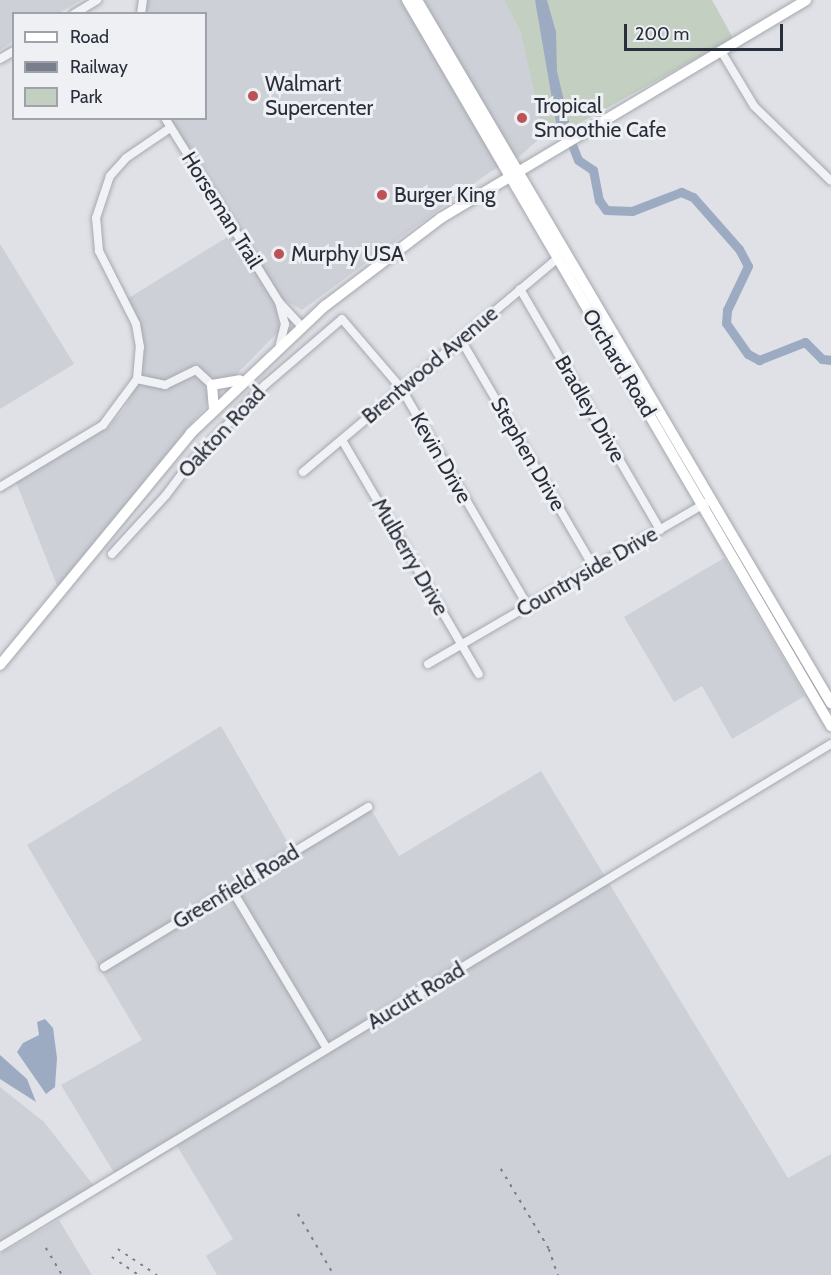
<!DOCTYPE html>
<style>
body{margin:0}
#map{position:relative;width:831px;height:1275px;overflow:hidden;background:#dfe1e6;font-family:Cabin,sans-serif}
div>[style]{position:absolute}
.built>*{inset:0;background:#cdd0d7}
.green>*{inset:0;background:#c3cfc1}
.water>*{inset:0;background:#9dabc2}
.river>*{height:9px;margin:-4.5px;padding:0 4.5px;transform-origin:4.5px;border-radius:4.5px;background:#9dabc2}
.roads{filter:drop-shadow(0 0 2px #a5a8af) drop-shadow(0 0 2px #a5a8af)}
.minor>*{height:8px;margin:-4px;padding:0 4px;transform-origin:4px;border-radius:4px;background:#f1f2f5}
.major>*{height:10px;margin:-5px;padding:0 5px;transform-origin:5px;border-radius:5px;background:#fff}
.rail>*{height:1.5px;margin-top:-0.75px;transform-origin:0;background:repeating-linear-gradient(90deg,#7a7f8e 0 3px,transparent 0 9px)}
.dots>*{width:16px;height:16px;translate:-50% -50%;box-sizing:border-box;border:3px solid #eef0f4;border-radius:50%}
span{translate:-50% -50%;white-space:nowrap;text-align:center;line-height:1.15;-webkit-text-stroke:6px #eef0f4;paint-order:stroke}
.poi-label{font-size:21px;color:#292e3b}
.left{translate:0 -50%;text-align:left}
.street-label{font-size:21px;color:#292e3b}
.legend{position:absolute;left:12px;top:12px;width:195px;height:108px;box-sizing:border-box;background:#eef0f4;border:2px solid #9fa2aa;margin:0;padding:8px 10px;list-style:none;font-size:18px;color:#292e3b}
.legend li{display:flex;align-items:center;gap:12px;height:30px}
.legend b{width:30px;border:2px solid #9fa2aa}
.scale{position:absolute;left:624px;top:24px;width:159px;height:27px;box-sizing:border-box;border:3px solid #292e3b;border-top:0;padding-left:8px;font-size:18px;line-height:21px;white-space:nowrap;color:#292e3b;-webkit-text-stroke:4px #eef0f4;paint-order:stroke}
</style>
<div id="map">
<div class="built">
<i style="clip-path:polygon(0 0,81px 0,59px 13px,14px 14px,13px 41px,0 50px)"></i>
<i style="clip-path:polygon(145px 0,504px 0,521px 33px,549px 130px,520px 156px,490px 172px,302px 310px,281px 298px,169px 119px,206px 118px,206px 14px,145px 13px)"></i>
<i style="clip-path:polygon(234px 233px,276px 305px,280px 330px,230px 381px,204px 386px,209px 395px,206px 406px,58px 588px,16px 482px,109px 427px,125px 408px,141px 375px,141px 332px,127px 299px)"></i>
<i style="clip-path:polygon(0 244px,74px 364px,0 409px)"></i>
<i style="clip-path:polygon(724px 558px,805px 696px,732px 739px,702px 686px,674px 702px,624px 617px)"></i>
<i style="clip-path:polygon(221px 726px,291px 848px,367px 803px,399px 856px,541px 771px,788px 1178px,831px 1154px,831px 1275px,217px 1275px,206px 1256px,233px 1239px,177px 1146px,119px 1181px,61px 1085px,142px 1040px,27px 845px)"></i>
<i style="clip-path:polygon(0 1087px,44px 1122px,94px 1186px,0 1243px)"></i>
<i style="clip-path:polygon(59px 1220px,92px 1275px,0 1275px,0 1254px)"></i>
</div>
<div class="green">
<i style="clip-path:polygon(504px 0,712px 0,733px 38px,560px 134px,541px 122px,521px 33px)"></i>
</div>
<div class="water">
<i style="clip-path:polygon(535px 0,547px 0,556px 32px,557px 71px,569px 122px,557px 128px)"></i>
<i style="clip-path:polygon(45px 1019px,53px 1028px,57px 1058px,55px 1087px,46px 1094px,17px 1052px,23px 1043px,39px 1035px,37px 1022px)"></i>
<i style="clip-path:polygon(0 1055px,27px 1079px,36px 1102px,0 1079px)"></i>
</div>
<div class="river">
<i style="left:560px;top:114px;width:49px;rotate:68.6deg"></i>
<i style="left:578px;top:160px;width:18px;rotate:34deg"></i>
<i style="left:593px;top:170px;width:31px;rotate:79deg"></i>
<i style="left:599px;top:200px;width:12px;rotate:55deg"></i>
<i style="left:606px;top:210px;width:26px;rotate:2deg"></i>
<i style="left:632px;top:211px;width:53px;rotate:-21.2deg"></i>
<i style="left:681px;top:192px;width:13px;rotate:23deg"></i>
<i style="left:693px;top:197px;width:69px;rotate:48.5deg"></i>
<i style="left:739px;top:249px;width:19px;rotate:62deg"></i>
<i style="left:748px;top:266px;width:49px;rotate:115.5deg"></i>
<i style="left:727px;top:310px;width:13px;rotate:94deg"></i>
<i style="left:726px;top:323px;width:38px;rotate:55deg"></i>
<i style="left:748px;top:354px;width:13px;rotate:29deg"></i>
<i style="left:759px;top:360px;width:49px;rotate:-21.4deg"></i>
<i style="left:805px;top:342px;width:24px;rotate:45deg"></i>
<i style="left:822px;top:359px;width:9px;rotate:6deg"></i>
</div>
<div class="roads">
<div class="minor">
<i style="left:74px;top:14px;width:27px;rotate:-31deg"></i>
<i style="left:141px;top:14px;width:14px;rotate:-82deg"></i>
<i style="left:721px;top:51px;width:64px;rotate:59deg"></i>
<i style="left:754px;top:106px;width:107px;rotate:44.2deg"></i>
<i style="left:0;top:59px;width:16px;rotate:-30deg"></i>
<i style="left:165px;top:118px;width:216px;rotate:58.2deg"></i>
<i style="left:279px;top:302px;width:23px;rotate:75deg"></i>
<i style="left:285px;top:324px;width:21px;rotate:104deg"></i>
<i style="left:520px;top:289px;width:279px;rotate:59.8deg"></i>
<i style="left:279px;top:302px;width:33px;rotate:47deg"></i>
<i style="left:461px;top:340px;width:264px;rotate:59.7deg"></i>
<i style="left:137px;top:379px;width:29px;rotate:12deg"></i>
<i style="left:165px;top:385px;width:34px;rotate:-26deg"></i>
<i style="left:196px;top:370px;width:22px;rotate:43deg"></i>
<i style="left:342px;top:440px;width:271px;rotate:59.7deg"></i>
<i style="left:303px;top:472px;width:331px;rotate:-40deg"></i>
<i style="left:0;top:487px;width:120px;rotate:-31deg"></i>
<i style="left:103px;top:425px;width:57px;rotate:-53.5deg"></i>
<i style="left:137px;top:379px;width:32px;rotate:-85deg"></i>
<i style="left:140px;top:347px;width:23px;rotate:-100deg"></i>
<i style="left:136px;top:324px;width:82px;rotate:-116.9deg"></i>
<i style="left:99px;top:251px;width:33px;rotate:-95deg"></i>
<i style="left:96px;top:218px;width:44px;rotate:-71.6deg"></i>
<i style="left:110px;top:176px;width:24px;rotate:-48deg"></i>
<i style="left:126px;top:158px;width:53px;rotate:-34.3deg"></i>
<i style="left:112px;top:554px;width:80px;rotate:-47.5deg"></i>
<i style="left:166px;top:495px;width:36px;rotate:-53deg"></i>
<i style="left:188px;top:466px;width:112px;rotate:-46.5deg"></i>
<i style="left:265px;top:385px;width:101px;rotate:-40.6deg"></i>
<i style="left:342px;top:319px;width:91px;rotate:49.5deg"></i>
<i style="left:401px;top:388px;width:252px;rotate:59.8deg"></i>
<i style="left:428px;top:664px;width:321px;rotate:-30.1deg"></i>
<i style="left:232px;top:890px;width:185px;rotate:59.1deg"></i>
<i style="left:104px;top:967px;width:309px;rotate:-31.2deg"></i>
<i style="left:0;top:1247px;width:971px;rotate:-31.19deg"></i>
</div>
<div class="major">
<i style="left:407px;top:0;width:841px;rotate:59.71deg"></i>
<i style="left:417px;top:0;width:816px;rotate:59.51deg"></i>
<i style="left:214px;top:409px;width:24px;rotate:-95deg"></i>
<i style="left:212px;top:385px;width:28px;rotate:-10deg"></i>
<i style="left:0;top:665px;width:301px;rotate:-50.5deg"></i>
<i style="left:191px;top:433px;width:185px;rotate:-43.5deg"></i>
<i style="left:325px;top:306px;width:146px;rotate:-37.2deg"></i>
<i style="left:441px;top:218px;width:425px;rotate:-30.8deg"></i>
</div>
</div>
<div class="rail">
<i style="left:501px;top:1169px;width:93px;rotate:59deg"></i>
<i style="left:549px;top:1249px;width:28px;rotate:71deg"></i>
<i style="left:298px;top:1214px;width:71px;rotate:59.5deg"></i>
<i style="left:46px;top:1248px;width:31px;rotate:59deg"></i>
<i style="left:118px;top:1249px;width:47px;rotate:33.7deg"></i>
<i style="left:112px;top:1257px;width:32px;rotate:34deg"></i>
</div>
<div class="dots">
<i style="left:253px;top:96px;background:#bd5156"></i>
<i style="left:522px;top:118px;background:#bd5156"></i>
<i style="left:382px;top:195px;background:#bd5156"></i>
<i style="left:279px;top:254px;background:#bd5156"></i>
</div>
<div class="poi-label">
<span class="left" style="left:265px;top:96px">Walmart<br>Supercenter</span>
<span class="left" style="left:534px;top:118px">Tropical<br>Smoothie Cafe</span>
<span class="left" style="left:394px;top:195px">Burger King</span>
<span class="left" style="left:291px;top:254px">Murphy USA</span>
</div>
<div class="street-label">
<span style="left:222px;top:210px;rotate:58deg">Horseman Trail</span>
<span style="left:619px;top:363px;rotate:59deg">Orchard Road</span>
<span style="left:430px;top:365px;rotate:-40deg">Brentwood Avenue</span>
<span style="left:590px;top:409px;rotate:60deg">Bradley Drive</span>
<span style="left:222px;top:432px;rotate:-47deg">Oakton Road</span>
<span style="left:528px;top:454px;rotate:60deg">Stephen Drive</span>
<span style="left:441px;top:458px;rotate:60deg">Kevin Drive</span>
<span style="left:410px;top:557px;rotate:60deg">Mulberry Drive</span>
<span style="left:587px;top:572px;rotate:-30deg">Countryside Drive</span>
<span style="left:236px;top:887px;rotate:-31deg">Greenfield Road</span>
<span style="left:416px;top:996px;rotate:-31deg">Aucutt Road</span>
</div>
<ul class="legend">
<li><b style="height:8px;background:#fff"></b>Road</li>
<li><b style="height:8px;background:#7a7f8e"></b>Railway</li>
<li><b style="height:16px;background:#c3cfc1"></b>Park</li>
</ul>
<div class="scale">200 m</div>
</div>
